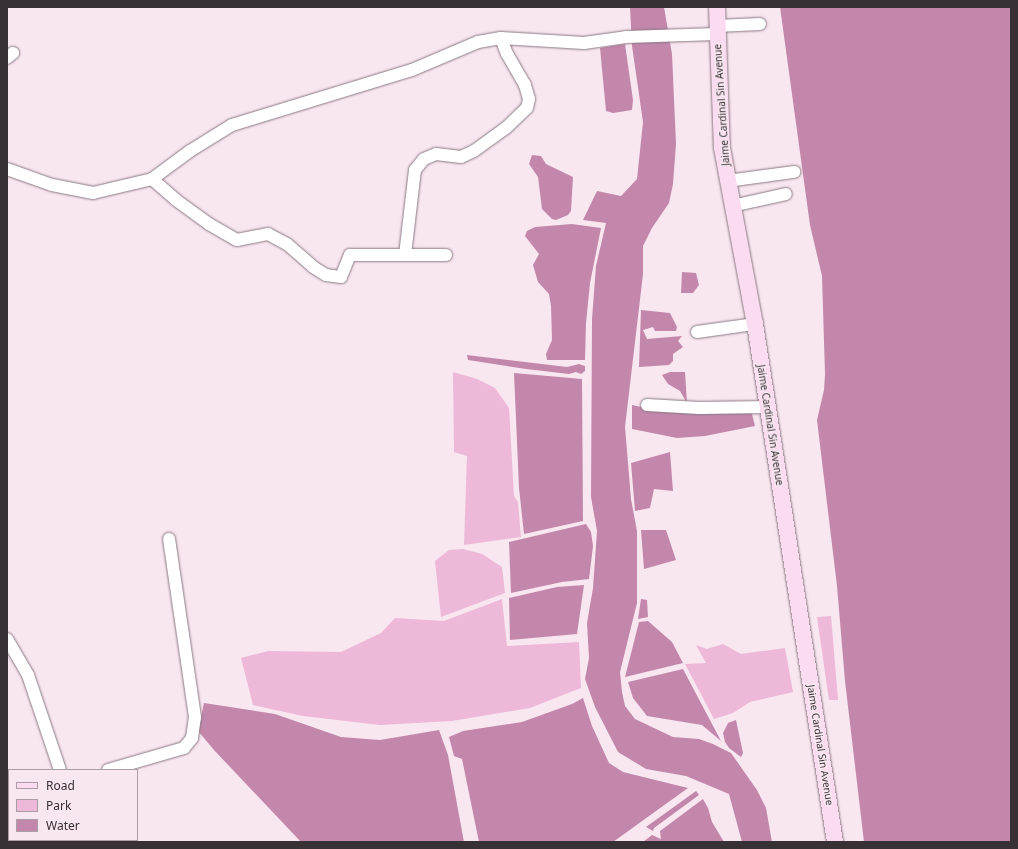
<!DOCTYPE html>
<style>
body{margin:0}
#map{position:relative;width:1018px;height:849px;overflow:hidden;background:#f8e6f0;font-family:"Noto Sans",sans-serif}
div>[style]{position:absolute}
.green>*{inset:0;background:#eeb8d9}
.water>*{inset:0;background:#c387ac}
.roads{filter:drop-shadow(0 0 1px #8a7983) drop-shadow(0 0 1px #8a7983)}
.minor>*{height:12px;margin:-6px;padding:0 6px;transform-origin:6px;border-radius:6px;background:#fff}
.secondary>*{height:16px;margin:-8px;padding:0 8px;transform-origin:8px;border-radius:8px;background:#fadbef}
span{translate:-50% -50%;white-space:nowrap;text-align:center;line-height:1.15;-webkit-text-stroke:3px #f8e6f0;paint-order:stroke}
.street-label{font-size:10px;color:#373034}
.frame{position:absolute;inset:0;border:8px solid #373034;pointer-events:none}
.legend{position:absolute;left:8px;top:769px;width:130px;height:72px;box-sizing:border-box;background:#f8e6f0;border:1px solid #ab9da5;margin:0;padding:5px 7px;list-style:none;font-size:12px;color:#373034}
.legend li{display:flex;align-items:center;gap:8px;height:20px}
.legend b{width:20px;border:1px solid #ab9da5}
</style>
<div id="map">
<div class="green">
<i style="clip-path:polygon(453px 372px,477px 379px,495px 388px,509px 408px,514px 496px,518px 502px,521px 537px,464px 545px,467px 456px,454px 452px)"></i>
<i style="clip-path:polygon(463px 549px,482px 554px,502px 567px,505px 593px,441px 617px,435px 561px,449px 550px)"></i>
<i style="clip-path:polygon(502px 599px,507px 646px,579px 642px,581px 688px,530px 708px,452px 721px,380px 725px,303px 716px,253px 705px,241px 658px,268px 651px,341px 652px,381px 633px,395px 618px,444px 621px)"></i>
<i style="clip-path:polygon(831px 616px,838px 700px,829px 700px,817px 617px)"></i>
<i style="clip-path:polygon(723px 644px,741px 654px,785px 648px,793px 692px,750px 702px,733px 713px,714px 719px,685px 664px,706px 663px,696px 645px,707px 649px)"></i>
</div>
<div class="water">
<i style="clip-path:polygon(630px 7px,664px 7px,672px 54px,676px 144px,673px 184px,669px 203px,652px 228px,643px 246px,643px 274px,625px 427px,631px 499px,637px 531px,637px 603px,620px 672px,622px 692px,625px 706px,635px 719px,673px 737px,699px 739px,713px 744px,731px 753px,757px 790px,766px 808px,772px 842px,742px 842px,729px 794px,686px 776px,646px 769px,618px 752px,595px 707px,585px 679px,589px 658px,587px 623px,593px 588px,597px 531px,591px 497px,592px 319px,596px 266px,606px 223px,583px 220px,597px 191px,621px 196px,637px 179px,643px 122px,632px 46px)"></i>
<i style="clip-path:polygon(780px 7px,1011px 7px,1011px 842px,864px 842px,845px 681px,837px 586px,817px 420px,824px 390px,825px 374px,822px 276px,810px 225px)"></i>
<i style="clip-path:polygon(625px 44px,633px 100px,632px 110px,613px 113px,606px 111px,600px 48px)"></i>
<i style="clip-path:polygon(532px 155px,541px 156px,546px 164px,573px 177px,571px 211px,568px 215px,556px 220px,552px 219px,542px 209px,538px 177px,529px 164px)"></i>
<i style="clip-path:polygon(572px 224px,601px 228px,590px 283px,586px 323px,585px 360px,547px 360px,546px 354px,552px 340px,551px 306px,549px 294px,538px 282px,533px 265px,539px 254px,525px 236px,527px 231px,535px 227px)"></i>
<i style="clip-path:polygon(682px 272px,696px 273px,699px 285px,693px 293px,681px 293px)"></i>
<i style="clip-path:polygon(641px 310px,670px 313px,677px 327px,676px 331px,655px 331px,653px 327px,643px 330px,647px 339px,682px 336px,678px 341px,683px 347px,673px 354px,673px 361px,669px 365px,639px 367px)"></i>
<i style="clip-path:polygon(467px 355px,567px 367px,579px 364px,585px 366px,585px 371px,581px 374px,576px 372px,569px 374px,526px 369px,468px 360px)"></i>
<i style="clip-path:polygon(670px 372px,685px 372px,687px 403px,680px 391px,668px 384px,662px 375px)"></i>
<i style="clip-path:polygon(514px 373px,582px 379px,583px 521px,524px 534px,519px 488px)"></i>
<i style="clip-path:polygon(632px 405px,660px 411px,750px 406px,755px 426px,705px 436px,677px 438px,632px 429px)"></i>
<i style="clip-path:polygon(670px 452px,673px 491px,654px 489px,650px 508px,635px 511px,631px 463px)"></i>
<i style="clip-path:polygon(586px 524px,591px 532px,593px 546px,589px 579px,562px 582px,511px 593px,509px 542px)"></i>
<i style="clip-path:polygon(641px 530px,666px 530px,676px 560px,644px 569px)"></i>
<i style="clip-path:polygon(584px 585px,577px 634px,510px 640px,509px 598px,557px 587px)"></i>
<i style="clip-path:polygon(641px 599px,647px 600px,648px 617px,638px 619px)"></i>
<i style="clip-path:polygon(648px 621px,672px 642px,683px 663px,625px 677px,639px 622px)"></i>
<i style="clip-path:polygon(683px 669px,721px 741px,702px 725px,647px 716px,633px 698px,628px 682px)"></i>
<i style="clip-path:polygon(583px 698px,592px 726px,609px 763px,623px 772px,688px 788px,613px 842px,479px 842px,462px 759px,454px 756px,449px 737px,463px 731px,522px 722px,572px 704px)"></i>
<i style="clip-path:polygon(204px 703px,275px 714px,341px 737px,380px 740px,439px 730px,448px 755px,464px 842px,301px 842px,214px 750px,198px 731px)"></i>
<i style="clip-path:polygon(736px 720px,743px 753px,741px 757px,729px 748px,725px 742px,723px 733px,728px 723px)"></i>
<i style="clip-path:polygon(7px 788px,9px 788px,9px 840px,15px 840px,14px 842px,7px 842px)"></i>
<i style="clip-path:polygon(696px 791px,699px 795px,654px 828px,653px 831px,646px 827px)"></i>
<i style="clip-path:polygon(703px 799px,708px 808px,712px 822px,724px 842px,643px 842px,652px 835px,661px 839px,660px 831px)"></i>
</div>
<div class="roads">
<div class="minor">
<i style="left:717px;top:26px;width:43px;rotate:-2.7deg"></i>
<i style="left:7px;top:58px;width:8px;rotate:-40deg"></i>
<i style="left:7px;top:169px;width:48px;rotate:19.6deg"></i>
<i style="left:52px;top:185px;width:42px;rotate:11deg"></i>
<i style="left:93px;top:193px;width:61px;rotate:-13.3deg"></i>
<i style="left:152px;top:179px;width:47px;rotate:-36.4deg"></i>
<i style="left:190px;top:151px;width:49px;rotate:-31.8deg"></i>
<i style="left:232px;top:125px;width:188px;rotate:-17deg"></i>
<i style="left:412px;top:70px;width:72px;rotate:-23deg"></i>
<i style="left:478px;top:42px;width:23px;rotate:-10deg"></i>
<i style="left:501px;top:38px;width:83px;rotate:3.4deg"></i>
<i style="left:584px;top:43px;width:42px;rotate:-8.1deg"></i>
<i style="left:626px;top:37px;width:91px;rotate:-1.9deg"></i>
<i style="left:152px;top:179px;width:32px;rotate:41deg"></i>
<i style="left:176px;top:200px;width:41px;rotate:36deg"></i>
<i style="left:209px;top:224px;width:32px;rotate:30deg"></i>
<i style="left:237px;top:240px;width:32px;rotate:-11deg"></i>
<i style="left:268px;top:234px;width:21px;rotate:28deg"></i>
<i style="left:287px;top:244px;width:35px;rotate:41deg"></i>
<i style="left:313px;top:267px;width:15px;rotate:32deg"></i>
<i style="left:326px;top:275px;width:15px;rotate:8deg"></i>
<i style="left:341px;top:277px;width:24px;rotate:-68deg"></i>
<i style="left:350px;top:255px;width:96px"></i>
<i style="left:727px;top:181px;width:68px;rotate:-7.7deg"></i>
<i style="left:732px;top:206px;width:55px;rotate:-12.5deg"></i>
<i style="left:405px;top:255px;width:86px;rotate:-83.3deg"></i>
<i style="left:415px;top:170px;width:14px;rotate:-51deg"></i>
<i style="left:424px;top:159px;width:13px;rotate:-23deg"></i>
<i style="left:436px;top:154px;width:25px;rotate:7deg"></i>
<i style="left:461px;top:157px;width:14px;rotate:-25deg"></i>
<i style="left:474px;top:151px;width:39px;rotate:-36deg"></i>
<i style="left:506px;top:128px;width:29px;rotate:-44deg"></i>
<i style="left:527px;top:108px;width:9px;rotate:-77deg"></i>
<i style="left:529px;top:99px;width:15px;rotate:-106deg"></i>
<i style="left:525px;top:85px;width:36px;rotate:-120deg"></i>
<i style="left:507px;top:54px;width:17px;rotate:-111deg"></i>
<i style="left:697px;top:332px;width:59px;rotate:-7.9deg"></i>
<i style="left:647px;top:405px;width:52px;rotate:3.3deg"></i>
<i style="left:699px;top:408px;width:69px;rotate:-0.8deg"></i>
<i style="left:7px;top:639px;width:42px;rotate:59.7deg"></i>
<i style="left:28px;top:675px;width:100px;rotate:71.4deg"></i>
<i style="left:108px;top:770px;width:79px;rotate:-16.1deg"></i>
<i style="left:184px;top:748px;width:13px;rotate:-51deg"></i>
<i style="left:192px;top:738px;width:21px;rotate:-82deg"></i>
<i style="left:195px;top:717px;width:180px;rotate:-98.3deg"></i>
<i style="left:85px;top:840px;width:2px;rotate:63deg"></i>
</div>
<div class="secondary">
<i style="left:717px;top:7px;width:141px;rotate:88deg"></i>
<i style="left:722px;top:148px;width:179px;rotate:79.4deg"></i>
<i style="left:755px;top:324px;width:524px;rotate:81.22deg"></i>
</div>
</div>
<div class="street-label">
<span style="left:722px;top:105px;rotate:-94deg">Jaime Cardinal Sin Avenue</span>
<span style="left:770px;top:425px;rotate:81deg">Jaime Cardinal Sin Avenue</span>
<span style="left:820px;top:745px;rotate:81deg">Jaime Cardinal Sin Avenue</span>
</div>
<div class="frame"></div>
<ul class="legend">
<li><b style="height:5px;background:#fadbef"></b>Road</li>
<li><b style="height:11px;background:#eeb8d9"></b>Park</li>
<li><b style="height:11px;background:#c387ac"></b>Water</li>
</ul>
</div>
